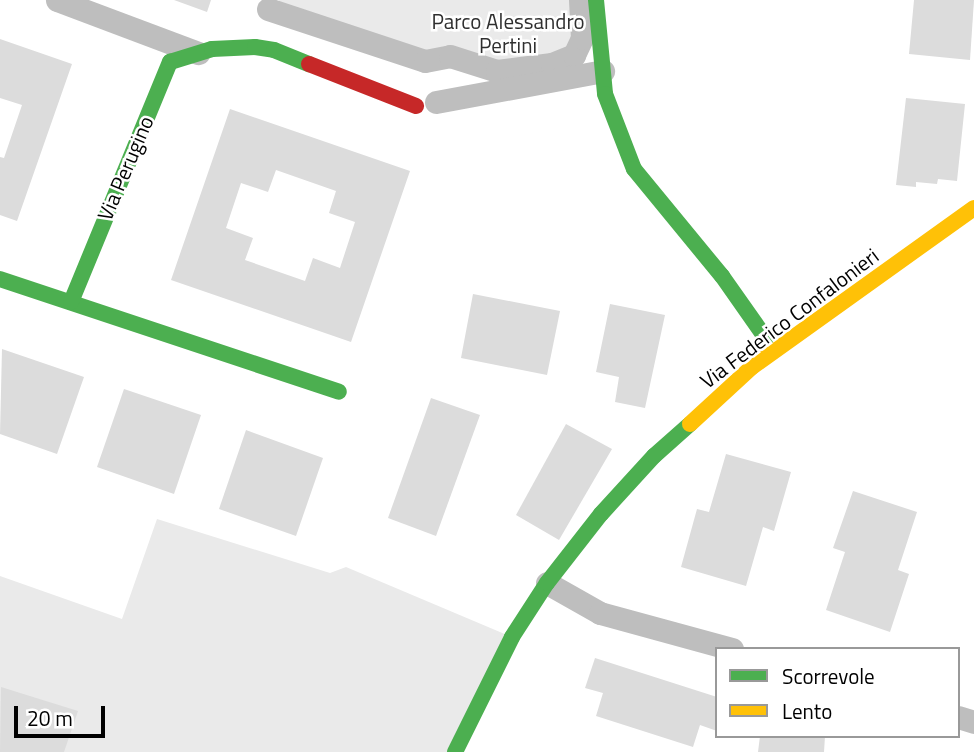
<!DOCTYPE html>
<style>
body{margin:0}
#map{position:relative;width:974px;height:752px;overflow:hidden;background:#fff;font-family:"Titillium Web",sans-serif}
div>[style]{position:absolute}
.green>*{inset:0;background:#eaeaea}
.building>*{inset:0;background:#dcdcdc}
.street>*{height:23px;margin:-11.5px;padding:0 11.5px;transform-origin:11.5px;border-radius:11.5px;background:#bebebe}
.fast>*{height:16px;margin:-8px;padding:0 8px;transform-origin:8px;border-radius:8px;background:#4caf50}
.slow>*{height:16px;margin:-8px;padding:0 8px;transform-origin:8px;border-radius:8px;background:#ffc107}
.jam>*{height:16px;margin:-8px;padding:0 8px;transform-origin:8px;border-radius:8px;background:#c62828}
span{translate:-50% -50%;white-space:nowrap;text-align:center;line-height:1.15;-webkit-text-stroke:5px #fff;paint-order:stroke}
.park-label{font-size:21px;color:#2f2f2f}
.street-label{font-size:21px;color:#000}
.legend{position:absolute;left:715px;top:647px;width:245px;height:91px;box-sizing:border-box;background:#fff;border:2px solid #999;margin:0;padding:9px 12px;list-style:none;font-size:21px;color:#000}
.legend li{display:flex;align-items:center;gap:14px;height:35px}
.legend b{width:35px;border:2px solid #999}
.scale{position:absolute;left:14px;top:706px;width:91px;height:32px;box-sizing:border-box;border:4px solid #000;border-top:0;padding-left:9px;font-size:21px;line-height:24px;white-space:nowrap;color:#000;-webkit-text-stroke:5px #fff;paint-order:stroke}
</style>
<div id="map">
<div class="green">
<i style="clip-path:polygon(279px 0,579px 0,572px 54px,509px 68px,422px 55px,276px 7px)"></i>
<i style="clip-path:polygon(157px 519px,330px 573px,346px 567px,512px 637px,455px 752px,0 752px,0 576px,122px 619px)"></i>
</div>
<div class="building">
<i style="clip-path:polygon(174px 0,211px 0,207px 12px)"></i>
<i style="clip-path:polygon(914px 0,974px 0,970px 60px,909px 54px)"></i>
<i style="clip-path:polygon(0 39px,72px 64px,17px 221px,0 215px,0 157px,4px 158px,22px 105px,0 98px)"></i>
<i style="clip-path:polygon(906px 98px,965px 104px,957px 181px,938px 179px,937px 184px,916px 182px,916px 187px,896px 185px)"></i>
<i style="clip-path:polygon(evenodd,230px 109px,410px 171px,351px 342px,171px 280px,230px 109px,276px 170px,336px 191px,329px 213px,355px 222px,340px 268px,313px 258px,305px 281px,245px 260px,253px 238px,226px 228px,241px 183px,268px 192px,276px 170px)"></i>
<i style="clip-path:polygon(473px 294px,560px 311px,547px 375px,461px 358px)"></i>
<i style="clip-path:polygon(610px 304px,665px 315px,645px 408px,615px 402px,619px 377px,596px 372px)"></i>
<i style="clip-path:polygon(2px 349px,84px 377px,57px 454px,0 434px)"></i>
<i style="clip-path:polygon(124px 389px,201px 415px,174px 494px,97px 467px)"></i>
<i style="clip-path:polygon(431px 398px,480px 415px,436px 536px,388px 518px)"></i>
<i style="clip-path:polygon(566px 424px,612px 449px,559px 540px,516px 515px)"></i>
<i style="clip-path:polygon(246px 430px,323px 458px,296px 536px,219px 509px)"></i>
<i style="clip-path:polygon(726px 454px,791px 472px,774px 531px,763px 527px,746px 586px,681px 567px,697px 509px,709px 512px)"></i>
<i style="clip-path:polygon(853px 491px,917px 512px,898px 570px,909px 574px,890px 632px,826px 610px,845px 552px,833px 548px)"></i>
<i style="clip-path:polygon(595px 658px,717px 697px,717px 731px,700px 725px,693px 747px,596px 716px,603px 693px,585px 688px)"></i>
<i style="clip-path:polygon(1px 687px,78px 711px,64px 752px,0 752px)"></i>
<i style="clip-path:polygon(760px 736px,825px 736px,824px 752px,758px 752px)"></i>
</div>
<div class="street">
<i style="left:57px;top:0;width:151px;rotate:20.6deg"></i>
<i style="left:268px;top:9px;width:165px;rotate:18.3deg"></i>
<i style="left:425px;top:61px;width:25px;rotate:-11deg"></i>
<i style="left:450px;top:56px;width:49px;rotate:17.7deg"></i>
<i style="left:497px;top:71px;width:55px;rotate:-7.3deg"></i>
<i style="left:552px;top:64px;width:24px;rotate:-22deg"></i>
<i style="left:574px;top:55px;width:19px;rotate:-65deg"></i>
<i style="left:582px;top:38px;width:38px;rotate:-93deg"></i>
<i style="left:436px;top:102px;width:170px;rotate:-10.5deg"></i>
<i style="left:547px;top:583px;width:61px;rotate:29.5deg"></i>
<i style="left:600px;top:613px;width:137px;rotate:15.3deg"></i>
<i style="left:958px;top:717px;width:17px;rotate:17deg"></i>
</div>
<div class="fast">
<i style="left:596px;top:0;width:94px;rotate:84.5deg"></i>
<i style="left:605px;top:94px;width:80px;rotate:68.9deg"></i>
<i style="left:634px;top:169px;width:139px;rotate:50.6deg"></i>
<i style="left:722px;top:276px;width:90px;rotate:54.9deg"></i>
<i style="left:0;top:279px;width:357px;rotate:18.4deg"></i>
<i style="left:71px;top:302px;width:260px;rotate:-67.6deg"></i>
<i style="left:170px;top:62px;width:44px;rotate:-17.2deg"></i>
<i style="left:212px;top:49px;width:43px;rotate:-2.7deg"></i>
<i style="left:255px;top:47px;width:19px;rotate:9deg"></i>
<i style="left:274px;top:50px;width:38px;rotate:22deg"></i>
<i style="left:455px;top:752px;width:128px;rotate:-63.6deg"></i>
<i style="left:512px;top:637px;width:64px;rotate:-57.1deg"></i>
<i style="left:547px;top:583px;width:88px;rotate:-52deg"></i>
<i style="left:601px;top:514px;width:79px;rotate:-47.6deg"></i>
<i style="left:654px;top:456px;width:48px;rotate:-41.6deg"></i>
</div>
<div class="slow">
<i style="left:690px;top:424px;width:84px;rotate:-42.6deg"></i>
<i style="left:752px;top:367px;width:273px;rotate:-35.6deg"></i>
</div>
<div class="jam">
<i style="left:309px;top:64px;width:115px;rotate:21.4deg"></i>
</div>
<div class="park-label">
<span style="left:508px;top:33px">Parco Alessandro<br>Pertini</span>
</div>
<div class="street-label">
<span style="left:125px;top:168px;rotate:-67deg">Via Perugino</span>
<span style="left:789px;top:318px;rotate:-37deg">Via Federico Confalonieri</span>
</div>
<ul class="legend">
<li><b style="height:9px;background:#4caf50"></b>Scorrevole</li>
<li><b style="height:9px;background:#ffc107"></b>Lento</li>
</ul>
<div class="scale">20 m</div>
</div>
